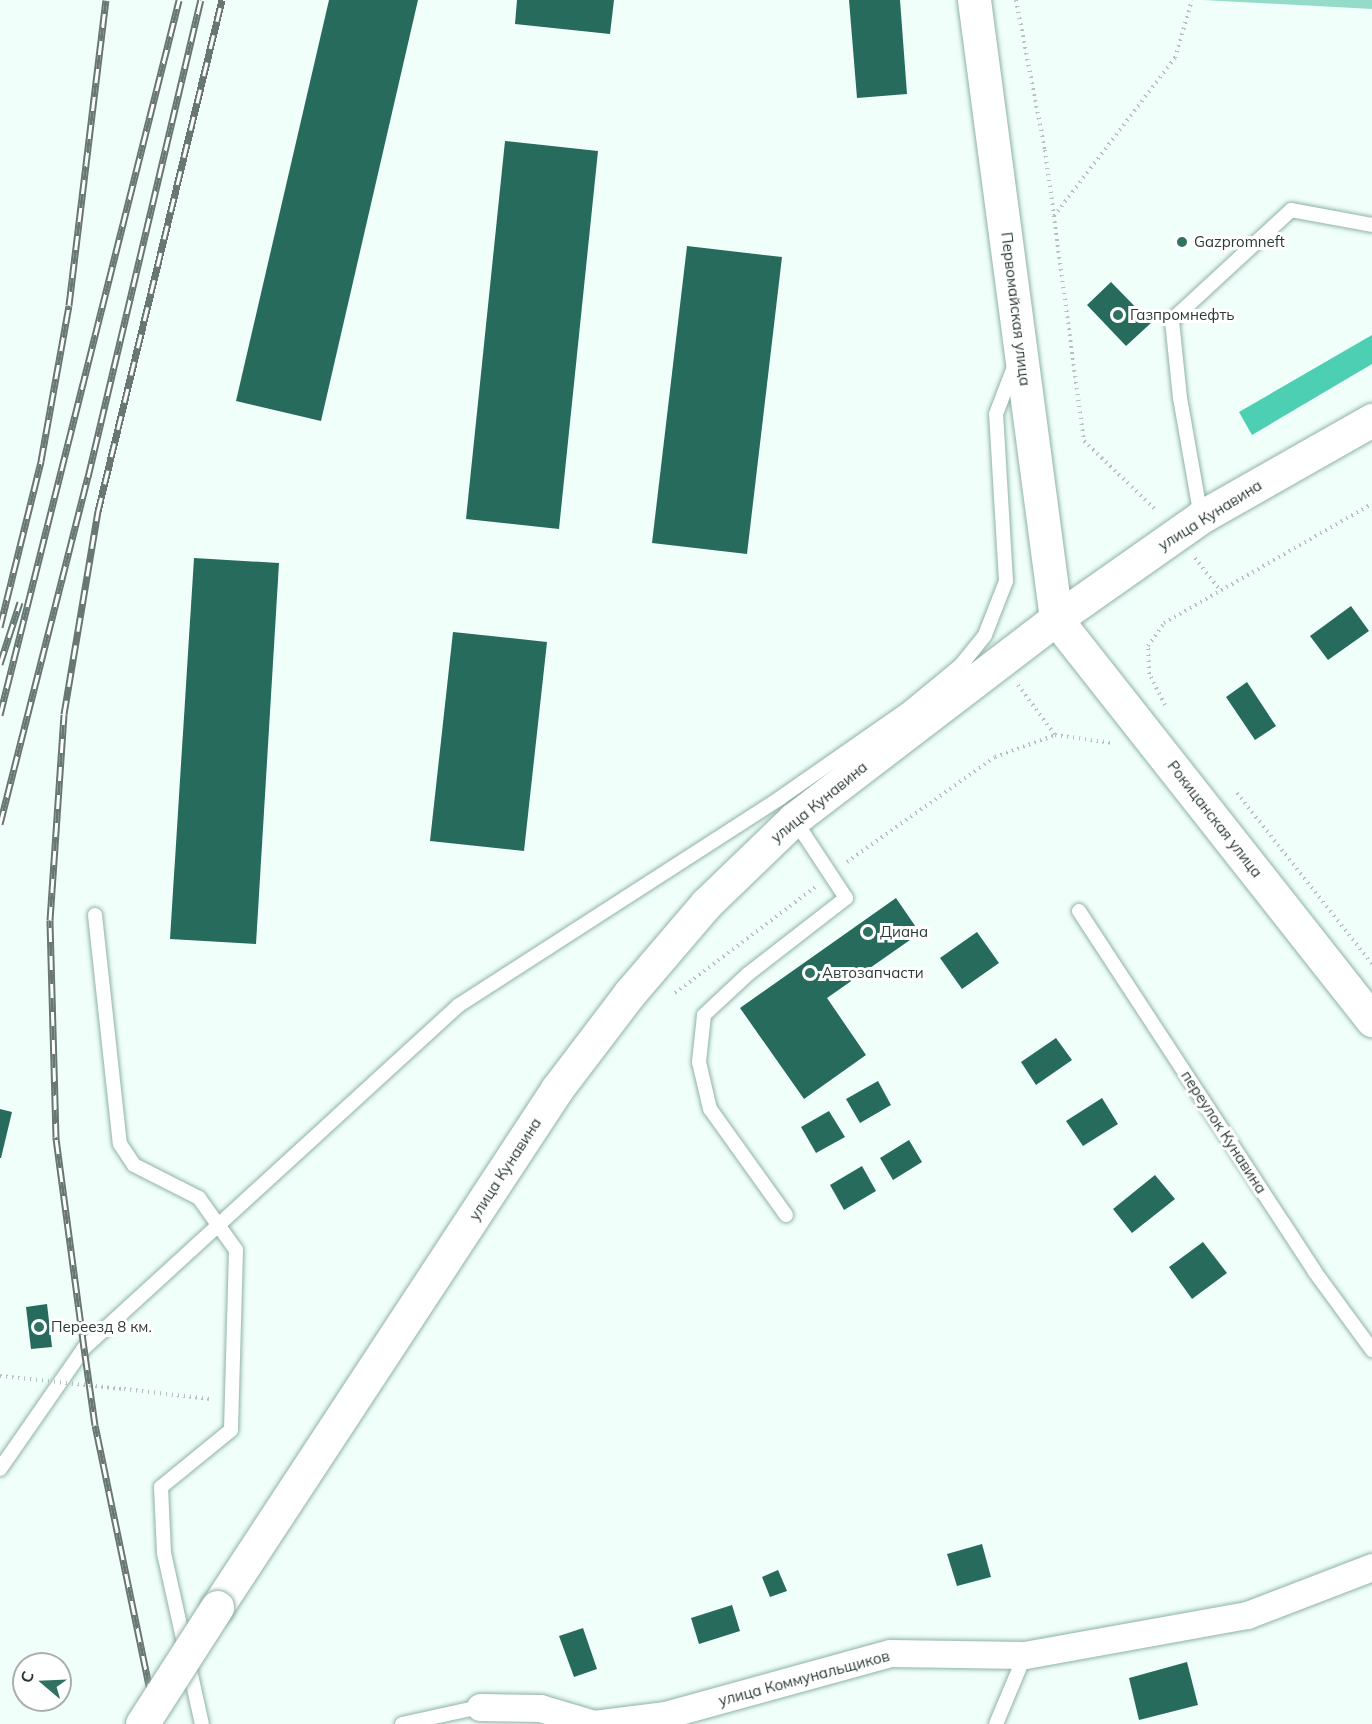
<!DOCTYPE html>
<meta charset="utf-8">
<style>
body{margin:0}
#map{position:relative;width:1372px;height:1724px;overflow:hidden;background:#f0fffa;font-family:Mulish,sans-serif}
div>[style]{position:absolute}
.green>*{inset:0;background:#94dcc9}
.forest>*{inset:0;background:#4ccfb2}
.building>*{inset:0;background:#276b5c}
.path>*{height:4px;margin-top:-2px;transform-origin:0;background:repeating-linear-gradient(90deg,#b3c2bd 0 1.5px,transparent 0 6px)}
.roads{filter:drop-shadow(0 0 2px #8fb2a8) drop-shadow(0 0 2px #8fb2a8)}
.service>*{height:14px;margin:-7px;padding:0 7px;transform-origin:7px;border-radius:7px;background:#fff}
.minor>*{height:27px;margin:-13.5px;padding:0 13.5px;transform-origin:13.5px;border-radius:13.5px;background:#fff}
.tertiary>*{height:33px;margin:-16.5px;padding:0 16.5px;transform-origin:16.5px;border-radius:16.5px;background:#fff}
.secondary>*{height:33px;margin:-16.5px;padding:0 16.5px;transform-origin:16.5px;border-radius:16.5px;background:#fff}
.primary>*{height:33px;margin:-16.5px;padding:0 16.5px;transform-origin:16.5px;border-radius:16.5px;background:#fff}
.rail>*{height:7px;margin-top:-3.5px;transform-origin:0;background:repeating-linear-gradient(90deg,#fff 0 14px,#687773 0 28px);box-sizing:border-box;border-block:2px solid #687773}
.path-bridge>*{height:4px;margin-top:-2px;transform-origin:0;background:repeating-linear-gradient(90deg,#b3c2bd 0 1.5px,transparent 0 6px)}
.bridges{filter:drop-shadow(0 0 2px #8fb2a8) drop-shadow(0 0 2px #8fb2a8)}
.primary-bridge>*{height:33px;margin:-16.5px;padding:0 16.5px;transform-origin:16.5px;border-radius:16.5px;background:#fff}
.dots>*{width:16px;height:16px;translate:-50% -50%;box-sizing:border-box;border:3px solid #fff;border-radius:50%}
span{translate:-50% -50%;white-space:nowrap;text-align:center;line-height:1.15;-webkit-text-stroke:6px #fff;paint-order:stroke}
.poi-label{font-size:15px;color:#2b3a36}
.left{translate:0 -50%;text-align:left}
.street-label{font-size:15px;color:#2b3a36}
.north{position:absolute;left:12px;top:1652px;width:60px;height:60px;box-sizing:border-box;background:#fff;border:2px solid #aab0af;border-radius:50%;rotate:289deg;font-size:16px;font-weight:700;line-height:24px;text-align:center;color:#2b3a36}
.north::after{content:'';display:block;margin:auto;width:21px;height:27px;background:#307262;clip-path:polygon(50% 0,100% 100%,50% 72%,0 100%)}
</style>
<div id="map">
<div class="green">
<i style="clip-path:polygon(1203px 0,1372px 0,1372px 9px)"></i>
</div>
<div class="forest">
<i style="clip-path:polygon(1372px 335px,1372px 364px,1252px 435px,1239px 412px)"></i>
</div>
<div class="building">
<i style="clip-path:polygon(329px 0,418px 0,321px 421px,236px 401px)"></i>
<i style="clip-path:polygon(517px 0,614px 0,610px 34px,515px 24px)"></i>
<i style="clip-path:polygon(849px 0,900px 0,907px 94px,857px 98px)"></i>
<i style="clip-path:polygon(505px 141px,598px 151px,559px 529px,466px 519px)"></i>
<i style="clip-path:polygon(687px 246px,782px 257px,747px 554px,652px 543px)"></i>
<i style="clip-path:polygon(1111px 282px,1151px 323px,1126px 346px,1087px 305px)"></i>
<i style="clip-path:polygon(194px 558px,279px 563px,256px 944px,170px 939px)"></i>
<i style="clip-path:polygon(1351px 606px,1369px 631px,1328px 660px,1310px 636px)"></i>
<i style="clip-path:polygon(453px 632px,547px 642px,524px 851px,430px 841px)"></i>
<i style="clip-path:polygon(1247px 682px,1276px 726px,1255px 740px,1226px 697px)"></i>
<i style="clip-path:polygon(896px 898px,920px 933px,827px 998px,866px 1055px,804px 1099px,740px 1008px)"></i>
<i style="clip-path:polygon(977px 932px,999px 963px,962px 989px,940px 958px)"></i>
<i style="clip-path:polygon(1056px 1038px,1072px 1060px,1036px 1085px,1021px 1062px)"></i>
<i style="clip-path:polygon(878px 1081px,891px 1105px,860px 1123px,846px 1099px)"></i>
<i style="clip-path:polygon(1102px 1098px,1118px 1124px,1083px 1146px,1066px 1121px)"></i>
<i style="clip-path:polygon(0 1109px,12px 1112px,1px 1158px,0 1158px)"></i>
<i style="clip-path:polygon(829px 1111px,845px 1137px,816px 1153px,801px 1127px)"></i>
<i style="clip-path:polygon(909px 1140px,922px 1162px,893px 1180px,880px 1158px)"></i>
<i style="clip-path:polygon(862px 1166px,876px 1191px,844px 1210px,830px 1185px)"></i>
<i style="clip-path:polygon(1155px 1175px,1175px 1199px,1132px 1233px,1113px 1209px)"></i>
<i style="clip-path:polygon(1203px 1242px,1227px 1273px,1192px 1299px,1169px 1267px)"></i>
<i style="clip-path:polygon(47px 1304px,52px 1347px,31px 1349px,26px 1307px)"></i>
<i style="clip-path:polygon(982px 1544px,991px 1577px,957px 1586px,947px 1554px)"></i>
<i style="clip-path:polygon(778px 1570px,787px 1591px,770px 1597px,762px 1577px)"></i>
<i style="clip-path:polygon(732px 1605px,740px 1631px,699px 1644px,691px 1618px)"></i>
<i style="clip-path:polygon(583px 1628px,597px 1669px,574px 1677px,559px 1636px)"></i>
<i style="clip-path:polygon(1187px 1662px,1198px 1705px,1139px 1720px,1129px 1678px)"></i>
</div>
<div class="path">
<i style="left:1016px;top:0;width:153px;rotate:79.1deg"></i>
<i style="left:1045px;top:150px;width:294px;rotate:82.4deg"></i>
<i style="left:1084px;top:441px;width:100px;rotate:43.8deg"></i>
<i style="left:1054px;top:216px;width:199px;rotate:-52.6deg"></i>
<i style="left:1175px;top:58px;width:60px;rotate:-73.7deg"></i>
<i style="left:1195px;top:558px;width:41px;rotate:52deg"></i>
<i style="left:1018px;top:685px;width:62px;rotate:53.5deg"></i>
<i style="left:1165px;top:705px;width:35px;rotate:-117deg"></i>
<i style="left:1149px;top:674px;width:28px;rotate:-92deg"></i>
<i style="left:1148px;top:646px;width:28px;rotate:-55deg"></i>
<i style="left:1164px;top:623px;width:240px;rotate:-29.8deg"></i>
<i style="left:1237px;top:793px;width:218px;rotate:51.7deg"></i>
<i style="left:847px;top:862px;width:181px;rotate:-35.4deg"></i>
<i style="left:995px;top:757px;width:64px;rotate:-20.1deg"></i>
<i style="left:1055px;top:735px;width:59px;rotate:7.9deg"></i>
<i style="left:675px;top:993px;width:176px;rotate:-37.1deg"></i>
<i style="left:124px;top:1389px;width:87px;rotate:6.6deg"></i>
</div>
<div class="roads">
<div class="service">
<i style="left:1201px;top:517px;width:121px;rotate:-100deg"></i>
<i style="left:1180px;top:398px;width:78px;rotate:-95.9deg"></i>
<i style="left:1172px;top:320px;width:162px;rotate:-42.7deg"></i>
<i style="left:1291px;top:210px;width:82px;rotate:10.5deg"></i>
<i style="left:1079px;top:911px;width:431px;rotate:56.8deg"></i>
<i style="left:1315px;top:1272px;width:97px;rotate:53.8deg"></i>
<i style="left:95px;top:915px;width:230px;rotate:83.8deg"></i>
<i style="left:120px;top:1144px;width:25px;rotate:56deg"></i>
<i style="left:134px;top:1165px;width:73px;rotate:26.9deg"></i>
<i style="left:199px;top:1198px;width:64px;rotate:54.6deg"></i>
<i style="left:236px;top:1250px;width:180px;rotate:91.6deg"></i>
<i style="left:231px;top:1430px;width:90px;rotate:140.8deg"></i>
<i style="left:161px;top:1487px;width:66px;rotate:87.4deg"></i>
<i style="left:164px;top:1553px;width:175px;rotate:77.5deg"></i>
<i style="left:786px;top:1215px;width:130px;rotate:-125.6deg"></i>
<i style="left:710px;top:1109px;width:48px;rotate:-103.2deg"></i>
<i style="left:699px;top:1062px;width:47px;rotate:-83.9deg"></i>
<i style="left:704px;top:1015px;width:60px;rotate:-43deg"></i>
<i style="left:748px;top:974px;width:124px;rotate:-37.8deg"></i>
<i style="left:846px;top:898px;width:95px;rotate:-123.4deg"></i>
<i style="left:0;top:1469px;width:147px;rotate:-55.2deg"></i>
<i style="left:84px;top:1348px;width:508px;rotate:-42.45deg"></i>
<i style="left:459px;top:1005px;width:382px;rotate:-32.8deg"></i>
<i style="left:780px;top:798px;width:157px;rotate:-34.9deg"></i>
<i style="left:909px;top:708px;width:67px;rotate:-39.6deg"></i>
<i style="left:961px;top:665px;width:38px;rotate:-51deg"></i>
<i style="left:985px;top:635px;width:58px;rotate:-68.7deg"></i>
<i style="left:1006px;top:581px;width:167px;rotate:-93.4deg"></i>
<i style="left:996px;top:414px;width:50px;rotate:-69deg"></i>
<i style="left:402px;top:1724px;width:80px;rotate:-12.3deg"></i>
<i style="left:996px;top:1724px;width:75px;rotate:-67.2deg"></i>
</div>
<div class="minor">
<i style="left:480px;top:1707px;width:60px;rotate:1deg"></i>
<i style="left:540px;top:1708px;width:56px;rotate:16.5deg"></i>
<i style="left:594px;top:1724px;width:72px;rotate:-7.2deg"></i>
<i style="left:665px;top:1715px;width:233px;rotate:-15.4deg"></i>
<i style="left:890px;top:1653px;width:135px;rotate:0.8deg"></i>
<i style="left:1025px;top:1655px;width:226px;rotate:-10.2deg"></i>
<i style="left:1247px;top:1615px;width:134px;rotate:-21deg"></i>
</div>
<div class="tertiary">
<i style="left:1056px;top:619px;width:511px;rotate:51.76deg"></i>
</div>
<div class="secondary">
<i style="left:974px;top:0;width:624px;rotate:82.45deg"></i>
</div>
<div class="primary">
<i style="left:217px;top:1607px;width:620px;rotate:-56.72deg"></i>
<i style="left:557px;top:1089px;width:121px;rotate:-52.8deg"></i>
<i style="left:630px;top:993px;width:117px;rotate:-49.5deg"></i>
<i style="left:706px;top:904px;width:122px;rotate:-44deg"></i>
<i style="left:794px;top:819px;width:330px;rotate:-37.4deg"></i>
<i style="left:1056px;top:619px;width:177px;rotate:-35.1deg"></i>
<i style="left:1201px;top:517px;width:197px;rotate:-29.6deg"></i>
</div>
</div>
<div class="rail">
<i style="left:0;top:627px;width:171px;rotate:-76.1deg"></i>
<i style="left:41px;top:461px;width:158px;rotate:-79.8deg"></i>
<i style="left:69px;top:305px;width:307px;rotate:-83.1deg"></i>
<i style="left:0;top:664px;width:65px;rotate:-72.1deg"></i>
<i style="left:0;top:715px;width:737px;rotate:-75.94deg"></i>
<i style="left:0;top:824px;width:358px;rotate:-75.8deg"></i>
<i style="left:88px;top:477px;width:490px;rotate:-76.7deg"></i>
<i style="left:157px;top:1724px;width:305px;rotate:-101.7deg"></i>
<i style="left:95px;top:1425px;width:78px;rotate:-98.1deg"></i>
<i style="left:84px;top:1348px;width:213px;rotate:-97.6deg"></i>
<i style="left:56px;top:1137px;width:217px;rotate:-91.6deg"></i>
<i style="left:50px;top:920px;width:206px;rotate:-86.1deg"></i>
<i style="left:64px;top:714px;width:206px;rotate:-80.5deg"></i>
<i style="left:98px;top:511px;width:526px;rotate:-76.36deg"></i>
</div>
<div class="path-bridge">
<i style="left:0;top:1376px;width:125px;rotate:6deg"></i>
</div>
<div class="bridges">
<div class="primary-bridge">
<i style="left:142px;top:1724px;width:139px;rotate:-57.3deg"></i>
</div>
</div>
<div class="dots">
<i style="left:1182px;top:242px;background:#307262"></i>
<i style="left:1118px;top:315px;background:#307262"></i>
<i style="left:868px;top:932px;background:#307262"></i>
<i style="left:810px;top:973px;background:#307262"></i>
<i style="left:39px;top:1327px;background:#307262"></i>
</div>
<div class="poi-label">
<span class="left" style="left:1194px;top:242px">Gazpromneft</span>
<span class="left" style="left:1130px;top:315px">Газпромнефть</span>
<span class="left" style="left:880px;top:932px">Диана</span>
<span class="left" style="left:822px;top:973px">Автозапчасти</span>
<span class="left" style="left:51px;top:1327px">Переезд 8 км.</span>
</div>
<div class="street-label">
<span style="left:1016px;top:309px;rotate:83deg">Первомайская улица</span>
<span style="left:1210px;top:515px;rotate:-32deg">улица Кунавина</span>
<span style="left:819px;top:802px;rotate:-39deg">улица Кунавина</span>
<span style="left:1215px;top:819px;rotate:52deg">Рокицанская улица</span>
<span style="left:1224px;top:1132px;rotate:57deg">переулок Кунавина</span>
<span style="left:505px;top:1169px;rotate:-57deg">улица Кунавина</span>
<span style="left:804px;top:1678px;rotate:-15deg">улица Коммунальщиков</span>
</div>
<div class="north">С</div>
</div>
